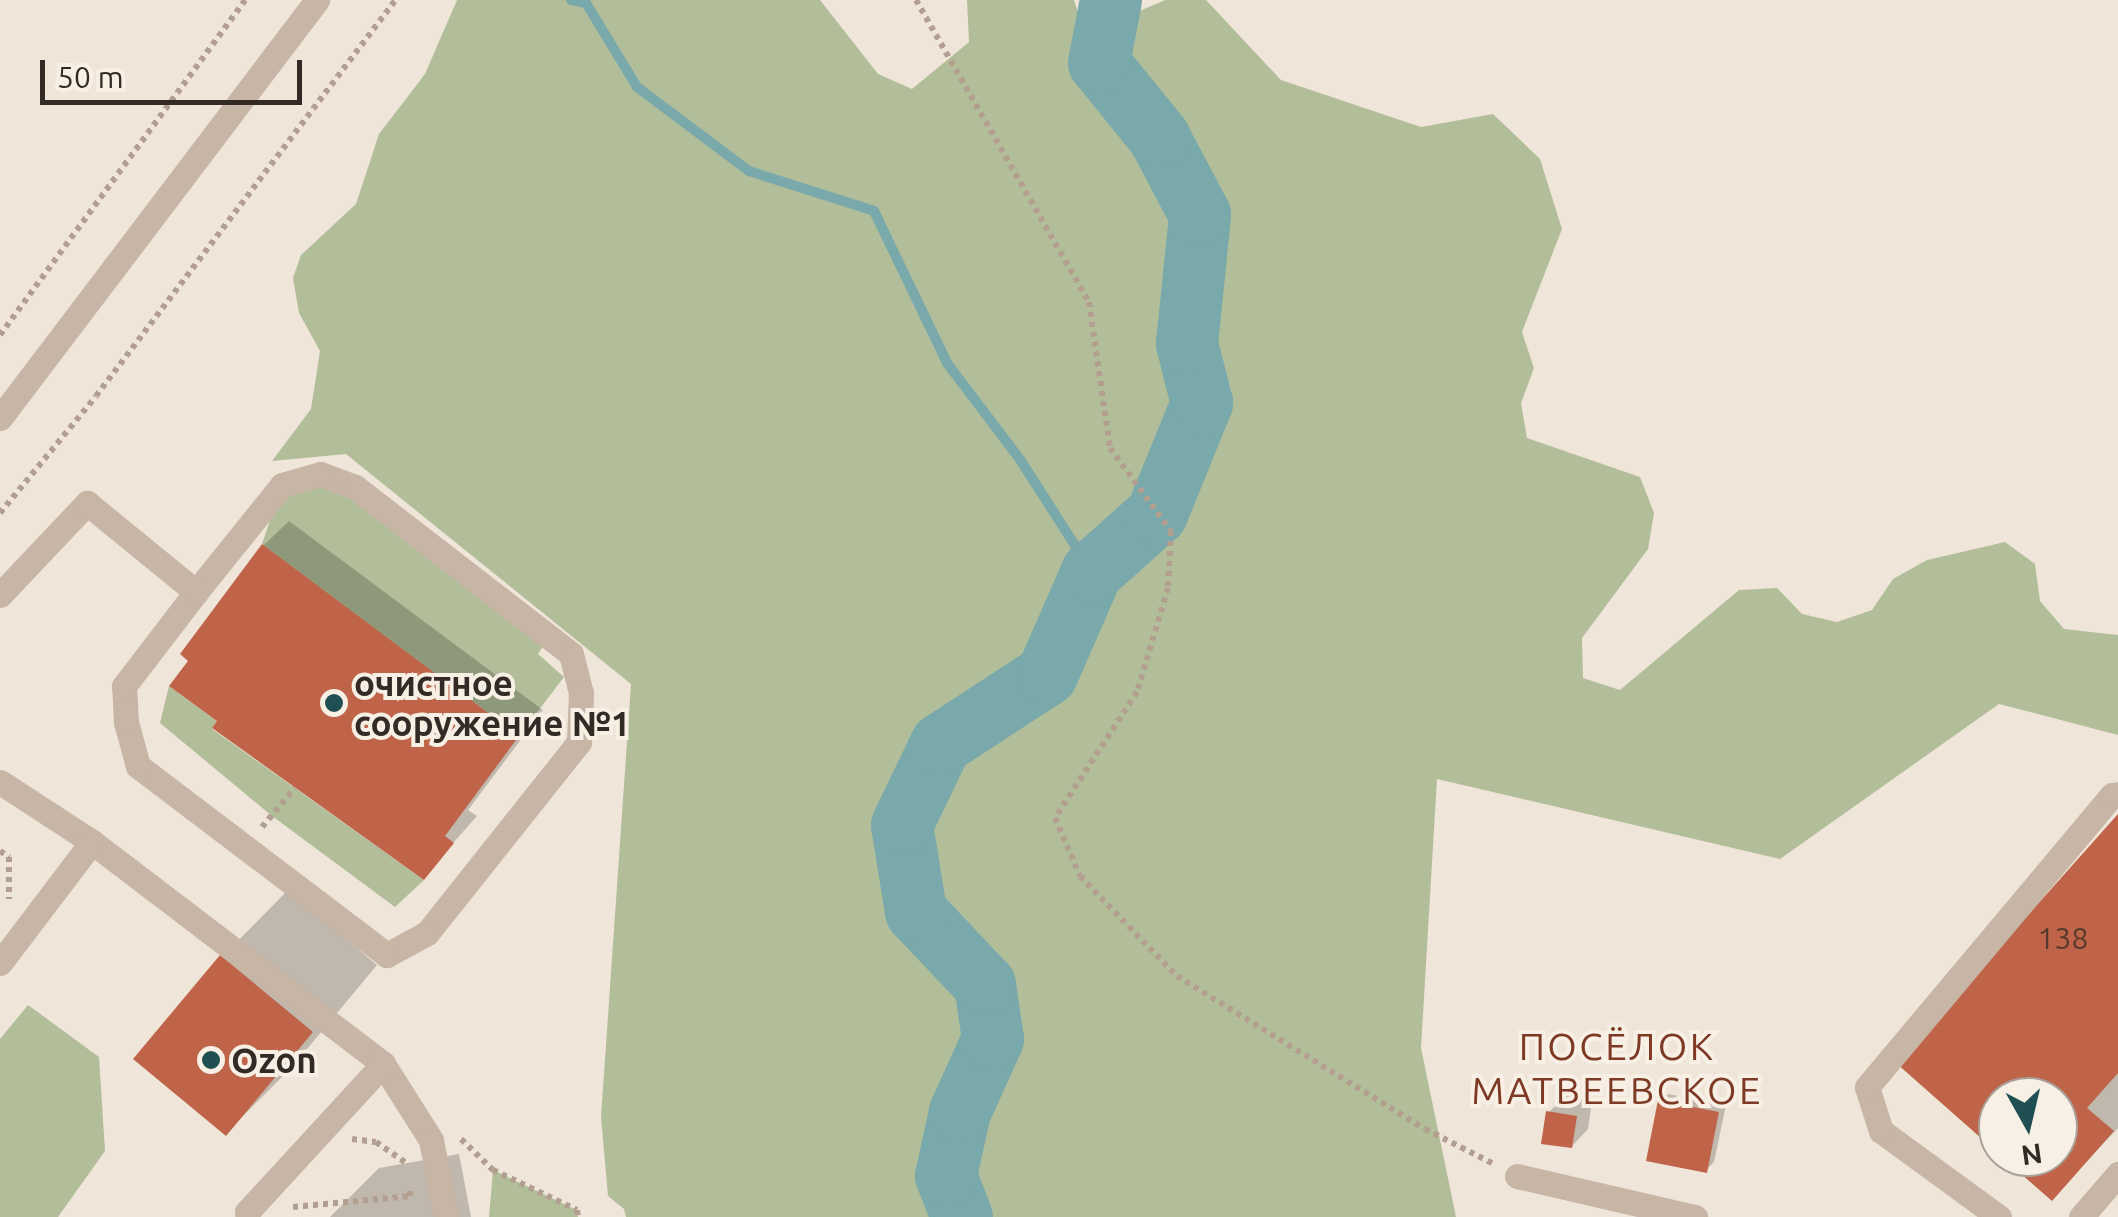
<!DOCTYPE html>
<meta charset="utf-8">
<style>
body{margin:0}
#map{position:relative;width:2118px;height:1217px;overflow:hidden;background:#f0e5d9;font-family:Ubuntu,sans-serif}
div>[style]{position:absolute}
.green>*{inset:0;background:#b2be9a}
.shadow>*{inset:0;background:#0003}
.stream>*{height:10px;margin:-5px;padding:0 5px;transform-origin:5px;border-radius:5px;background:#7aa9ab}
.river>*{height:62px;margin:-31px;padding:0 31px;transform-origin:31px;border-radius:31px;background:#7aa9ab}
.building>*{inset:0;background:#bf6448}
.path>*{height:6px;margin-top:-3px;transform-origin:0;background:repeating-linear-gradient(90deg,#b29f90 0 5px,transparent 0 10px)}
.minor>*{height:25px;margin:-12.5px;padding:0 12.5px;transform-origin:12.5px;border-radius:12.5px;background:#c7b5a6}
.dots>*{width:28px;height:28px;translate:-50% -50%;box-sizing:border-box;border:5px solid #f8efe5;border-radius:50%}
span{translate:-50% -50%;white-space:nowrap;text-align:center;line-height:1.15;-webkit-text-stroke:8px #f8efe5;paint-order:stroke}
.number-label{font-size:30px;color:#56382e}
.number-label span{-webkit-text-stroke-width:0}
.poi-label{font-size:35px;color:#332a26;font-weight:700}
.left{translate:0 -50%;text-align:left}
.neighbourhood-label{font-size:38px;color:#7e3924;letter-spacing:2.5px}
.north{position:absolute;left:1978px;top:1077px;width:100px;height:100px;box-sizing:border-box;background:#f8efe5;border:2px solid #a9a099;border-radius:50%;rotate:172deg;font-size:28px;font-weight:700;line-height:40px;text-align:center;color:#332a26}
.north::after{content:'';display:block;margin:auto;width:35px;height:45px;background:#1f4f52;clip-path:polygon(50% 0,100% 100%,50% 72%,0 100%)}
.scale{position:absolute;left:40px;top:60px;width:262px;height:45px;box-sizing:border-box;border:5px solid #332a26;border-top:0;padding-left:12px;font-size:30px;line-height:35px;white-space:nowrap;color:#332a26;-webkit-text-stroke:8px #f8efe5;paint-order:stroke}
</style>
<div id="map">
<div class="green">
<i style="clip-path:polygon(457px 0,820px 0,878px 74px,912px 89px,969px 42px,967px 0,1074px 0,1080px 19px,1116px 21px,1165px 0,1206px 0,1281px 80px,1421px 127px,1493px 114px,1540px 159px,1562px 229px,1522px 332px,1534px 368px,1521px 403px,1527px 438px,1640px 477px,1654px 513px,1648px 549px,1582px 638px,1583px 678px,1620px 690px,1739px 590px,1777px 588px,1802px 614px,1837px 622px,1872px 610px,1893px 579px,1927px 560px,2005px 542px,2035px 564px,2040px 601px,2064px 629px,2118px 635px,2118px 735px,1999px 704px,1780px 859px,1437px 779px,1421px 1048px,1456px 1217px,626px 1217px,624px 1209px,608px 1196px,601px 1117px,631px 684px,346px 454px,272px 461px,311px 409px,320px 351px,299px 313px,293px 278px,301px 255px,356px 204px,379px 134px,425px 74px)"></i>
<i style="clip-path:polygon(320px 474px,549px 637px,538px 654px,564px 677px,519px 736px,262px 544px,282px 485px)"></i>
<i style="clip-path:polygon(169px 686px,217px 721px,212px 729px,424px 880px,395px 907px,272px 816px,160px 723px)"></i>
<i style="clip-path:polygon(28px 1005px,99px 1057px,105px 1151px,58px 1217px,0 1217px,0 1039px)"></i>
<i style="clip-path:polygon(493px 1170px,577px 1210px,578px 1217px,489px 1217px)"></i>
</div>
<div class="shadow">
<i style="clip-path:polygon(289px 521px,543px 710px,468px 810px,477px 816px,423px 877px,263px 546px)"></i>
<i style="clip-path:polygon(2118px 818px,2118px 1128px,2052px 1198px,2006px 1157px,2058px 1157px,2058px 1097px,1998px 1097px,1998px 1150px,1900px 1063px)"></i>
<i style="clip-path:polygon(288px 890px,377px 965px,292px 1067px,226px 1133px,222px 957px)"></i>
<i style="clip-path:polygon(1668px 1094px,1726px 1105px,1714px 1162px,1706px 1170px,1660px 1102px)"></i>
<i style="clip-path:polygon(1565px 1096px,1592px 1100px,1588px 1129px,1572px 1146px,1548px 1113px)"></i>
<i style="clip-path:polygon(459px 1154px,471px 1217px,330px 1217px,379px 1168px)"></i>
</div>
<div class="stream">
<i style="left:571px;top:0;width:15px;rotate:11deg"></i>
<i style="left:586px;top:3px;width:98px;rotate:58.7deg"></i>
<i style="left:637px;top:87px;width:140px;rotate:36.9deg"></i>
<i style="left:749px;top:171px;width:131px;rotate:17.7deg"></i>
<i style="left:874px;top:211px;width:169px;rotate:64.3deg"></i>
<i style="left:947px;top:363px;width:123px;rotate:52.9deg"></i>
<i style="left:1021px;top:461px;width:132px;rotate:57.4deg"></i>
</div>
<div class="river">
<i style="left:962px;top:1217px;width:44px;rotate:-111.3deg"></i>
<i style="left:946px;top:1176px;width:66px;rotate:-77.7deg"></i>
<i style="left:960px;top:1112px;width:80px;rotate:-65.7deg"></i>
<i style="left:993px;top:1039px;width:55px;rotate:-98.4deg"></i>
<i style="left:985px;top:985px;width:100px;rotate:-133.4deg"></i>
<i style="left:916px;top:912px;width:88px;rotate:-99.1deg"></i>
<i style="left:902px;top:825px;width:90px;rotate:-64.3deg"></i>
<i style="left:941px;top:744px;width:126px;rotate:-33.1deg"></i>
<i style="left:1047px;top:675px;width:112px;rotate:-66.4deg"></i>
<i style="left:1092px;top:572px;width:87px;rotate:-41.7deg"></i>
<i style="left:1157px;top:514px;width:120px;rotate:-67.9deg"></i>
<i style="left:1202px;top:403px;width:61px;rotate:-104.3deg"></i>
<i style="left:1187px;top:344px;width:130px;rotate:-84.2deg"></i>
<i style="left:1200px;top:215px;width:88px;rotate:-117.7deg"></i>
<i style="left:1159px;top:137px;width:95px;rotate:-129deg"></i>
<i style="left:1099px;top:63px;width:64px;rotate:-79.2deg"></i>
</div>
<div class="building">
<i style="clip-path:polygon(262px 544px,519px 736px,445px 836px,454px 843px,424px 880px,212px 728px,217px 721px,169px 686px,188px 661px,180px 654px)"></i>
<i style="clip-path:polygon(2118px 814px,2118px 1073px,2087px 1108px,2114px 1131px,2052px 1201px,2002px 1157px,2058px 1157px,2058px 1097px,1998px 1097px,1998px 1153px,1896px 1063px)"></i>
<i style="clip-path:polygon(220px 955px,313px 1032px,226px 1136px,133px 1059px)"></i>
<i style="clip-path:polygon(1658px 1100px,1719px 1112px,1707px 1173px,1646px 1161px)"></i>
<i style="clip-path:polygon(1546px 1111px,1577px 1116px,1572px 1148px,1541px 1144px)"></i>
</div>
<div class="path">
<i style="left:916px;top:0;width:348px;rotate:60.2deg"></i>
<i style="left:1089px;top:302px;width:148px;rotate:81.8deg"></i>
<i style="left:1110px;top:448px;width:103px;rotate:53.7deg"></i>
<i style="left:1171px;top:531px;width:57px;rotate:93deg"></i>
<i style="left:1168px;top:588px;width:109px;rotate:106.6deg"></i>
<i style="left:1137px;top:692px;width:150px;rotate:123.1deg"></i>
<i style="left:1055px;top:818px;width:63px;rotate:66.7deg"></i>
<i style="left:1080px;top:876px;width:139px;rotate:45.9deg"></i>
<i style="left:1177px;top:976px;width:291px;rotate:31.7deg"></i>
<i style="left:1425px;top:1129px;width:77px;rotate:26.9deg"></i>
<i style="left:0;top:335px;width:415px;rotate:-53.8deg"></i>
<i style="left:0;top:513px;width:151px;rotate:-50.6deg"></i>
<i style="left:96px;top:396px;width:497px;rotate:-52.9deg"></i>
<i style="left:262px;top:827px;width:51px;rotate:-49.8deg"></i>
<i style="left:0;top:851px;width:11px;rotate:34deg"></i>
<i style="left:9px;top:857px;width:42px;rotate:90deg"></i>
<i style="left:352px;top:1139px;width:24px;rotate:7deg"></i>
<i style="left:376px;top:1142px;width:38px;rotate:35deg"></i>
<i style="left:461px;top:1139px;width:45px;rotate:44.1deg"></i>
<i style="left:493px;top:1170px;width:93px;rotate:25.5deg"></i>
<i style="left:577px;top:1210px;width:7px;rotate:82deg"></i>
<i style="left:293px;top:1207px;width:118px;rotate:-5.4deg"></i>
<i style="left:410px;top:1196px;width:5px;rotate:-90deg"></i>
</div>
<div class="minor">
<i style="left:0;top:418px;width:525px;rotate:-52.82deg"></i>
<i style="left:320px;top:474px;width:37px;rotate:20deg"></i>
<i style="left:355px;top:487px;width:273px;rotate:37.7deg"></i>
<i style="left:571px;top:654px;width:40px;rotate:75.6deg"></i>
<i style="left:581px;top:693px;width:49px;rotate:92.3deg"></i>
<i style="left:579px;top:742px;width:244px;rotate:128.5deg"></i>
<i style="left:427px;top:933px;width:46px;rotate:151.2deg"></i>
<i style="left:387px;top:955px;width:313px;rotate:-142.8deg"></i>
<i style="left:138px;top:766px;width:46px;rotate:-105.3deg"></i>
<i style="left:126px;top:722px;width:36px;rotate:-93deg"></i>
<i style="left:124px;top:686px;width:118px;rotate:-52.5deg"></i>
<i style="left:196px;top:592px;width:137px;rotate:-51.2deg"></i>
<i style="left:282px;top:485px;width:40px;rotate:-16deg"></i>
<i style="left:0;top:595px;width:127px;rotate:-46.6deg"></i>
<i style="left:87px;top:503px;width:141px;rotate:39.2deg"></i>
<i style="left:0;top:782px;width:110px;rotate:33.1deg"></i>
<i style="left:92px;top:842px;width:366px;rotate:37.3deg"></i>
<i style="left:383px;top:1064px;width:90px;rotate:57.7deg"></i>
<i style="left:431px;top:1140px;width:78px;rotate:79deg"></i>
<i style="left:0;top:963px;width:152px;rotate:-52.8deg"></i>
<i style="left:1517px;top:1176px;width:183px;rotate:13deg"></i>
<i style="left:248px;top:1217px;width:5px;rotate:-101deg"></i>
<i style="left:247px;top:1212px;width:201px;rotate:-47.4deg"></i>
<i style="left:1999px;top:1217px;width:146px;rotate:-143.9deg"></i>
<i style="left:1881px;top:1131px;width:46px;rotate:-107.7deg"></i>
<i style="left:1867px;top:1087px;width:381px;rotate:-50deg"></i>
<i style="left:2112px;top:795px;width:6px;rotate:-9deg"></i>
<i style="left:2081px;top:1217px;width:57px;rotate:-49.3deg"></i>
</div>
<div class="dots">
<i style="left:334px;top:703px;background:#1f4f52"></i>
<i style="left:211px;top:1060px;background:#1f4f52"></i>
</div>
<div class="number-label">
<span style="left:2063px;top:938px">138</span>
</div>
<div class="poi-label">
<span class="left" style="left:354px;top:703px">очистное<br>сооружение №1</span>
<span class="left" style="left:231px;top:1060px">Ozon</span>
</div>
<div class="neighbourhood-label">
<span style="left:1617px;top:1069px">ПОСЁЛОК<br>МАТВЕЕВСКОЕ</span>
</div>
<div class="north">N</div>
<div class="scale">50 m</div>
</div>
